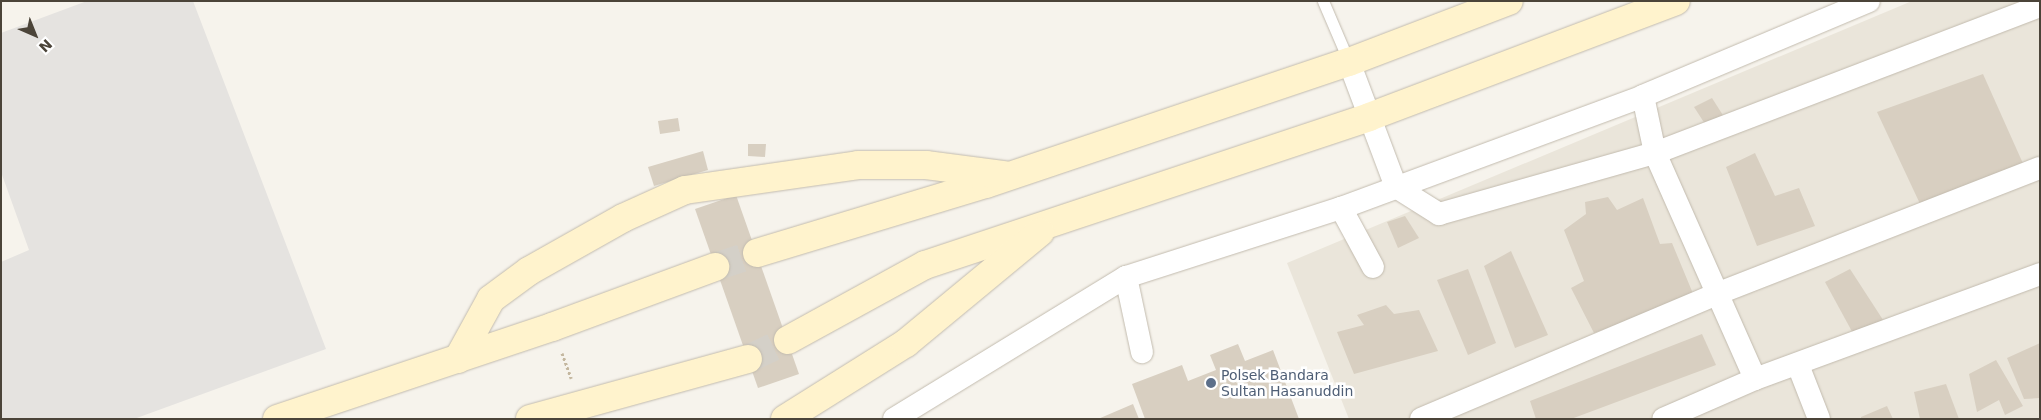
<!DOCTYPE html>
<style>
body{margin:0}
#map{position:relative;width:2041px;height:420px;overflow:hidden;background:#f6f3ec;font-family:"DejaVu Sans",sans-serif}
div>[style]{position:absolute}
.residential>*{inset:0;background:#eae5da}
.parking>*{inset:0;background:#e5e3e0}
.building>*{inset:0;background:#d8cfc1}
.secondary-tunnel>*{height:28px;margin-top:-14px;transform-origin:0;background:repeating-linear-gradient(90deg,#d4d0c8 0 28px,transparent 0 42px)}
.path>*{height:3px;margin-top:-1.5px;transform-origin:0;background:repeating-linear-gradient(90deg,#c4b79f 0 2.5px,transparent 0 5px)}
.roads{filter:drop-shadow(0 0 1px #c2bbae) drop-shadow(0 0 1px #c2bbae)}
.lane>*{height:11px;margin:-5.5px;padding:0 5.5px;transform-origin:5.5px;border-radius:5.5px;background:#fff}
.street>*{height:22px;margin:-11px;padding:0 11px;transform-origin:11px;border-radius:11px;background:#fff}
.secondary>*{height:28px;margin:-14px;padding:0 14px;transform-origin:14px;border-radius:14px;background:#fff3cd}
.dots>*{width:14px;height:14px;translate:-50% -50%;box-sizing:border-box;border:2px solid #fff;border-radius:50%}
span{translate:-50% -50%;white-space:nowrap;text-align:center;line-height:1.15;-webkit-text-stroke:5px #fff;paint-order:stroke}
.service-label{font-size:14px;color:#4e5e75}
.left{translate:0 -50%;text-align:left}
.frame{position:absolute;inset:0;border:2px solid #4b4439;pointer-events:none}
.north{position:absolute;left:10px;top:10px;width:50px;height:50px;-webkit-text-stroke:4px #fff;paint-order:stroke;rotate:136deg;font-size:14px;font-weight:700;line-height:20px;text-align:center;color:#4b4439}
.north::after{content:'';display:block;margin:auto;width:18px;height:22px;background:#4b4439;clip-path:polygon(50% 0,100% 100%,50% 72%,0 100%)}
</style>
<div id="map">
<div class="residential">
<i style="clip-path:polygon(1912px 1px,2040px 1px,2040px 419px,1349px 419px,1287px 263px)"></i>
</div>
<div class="parking">
<i style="clip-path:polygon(87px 1px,193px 1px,326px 349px,134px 419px,1px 419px,1px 262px,29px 250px,1px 172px,1px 33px)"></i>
</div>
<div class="building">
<i style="clip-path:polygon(1983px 74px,2025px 168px,1921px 206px,1877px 112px)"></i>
<i style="clip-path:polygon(1712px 98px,1726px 120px,1707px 127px,1694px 107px)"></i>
<i style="clip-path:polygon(678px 118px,680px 131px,660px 134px,658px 121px)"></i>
<i style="clip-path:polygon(748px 144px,766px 144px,765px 157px,748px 156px)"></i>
<i style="clip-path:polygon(703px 151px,708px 170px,654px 186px,648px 167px)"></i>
<i style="clip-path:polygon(1755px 153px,1775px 196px,1799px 188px,1815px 226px,1757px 246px,1726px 167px)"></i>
<i style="clip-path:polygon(736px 195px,799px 374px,758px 388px,695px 209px)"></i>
<i style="clip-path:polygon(1608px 197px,1617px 210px,1643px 198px,1660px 244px,1672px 243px,1694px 296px,1594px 333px,1571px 288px,1584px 281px,1564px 230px,1586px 214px,1585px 202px)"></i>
<i style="clip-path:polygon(1405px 216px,1419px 238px,1398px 248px,1387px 222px)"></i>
<i style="clip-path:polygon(1511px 251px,1548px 335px,1515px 348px,1484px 266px)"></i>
<i style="clip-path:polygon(1468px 269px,1496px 343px,1468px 355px,1437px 280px)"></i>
<i style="clip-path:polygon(1850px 269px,1887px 326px,1855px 337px,1825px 282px)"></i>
<i style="clip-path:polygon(1386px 305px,1394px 314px,1419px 310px,1438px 351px,1354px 374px,1337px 332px,1364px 325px,1357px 315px)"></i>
<i style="clip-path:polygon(1702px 334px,1716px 365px,1571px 419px,1536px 419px,1530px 401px)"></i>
<i style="clip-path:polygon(2040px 343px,2040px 398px,2024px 399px,2007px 358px)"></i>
<i style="clip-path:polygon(1238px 344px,1245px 361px,1273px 350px,1299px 419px,1145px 419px,1132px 384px,1182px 365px,1188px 381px,1216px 370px,1210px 355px)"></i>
<i style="clip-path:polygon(1996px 360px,2023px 406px,2005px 415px,1999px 400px,1977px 412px,1969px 374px)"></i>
<i style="clip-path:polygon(1946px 384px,1959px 419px,1920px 419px,1914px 392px)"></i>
<i style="clip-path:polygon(1133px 404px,1139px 419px,1098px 419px)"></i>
<i style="clip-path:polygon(1887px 406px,1893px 419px,1861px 419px,1861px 417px)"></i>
</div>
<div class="secondary-tunnel">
<i style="left:715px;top:267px;width:44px;rotate:-18.4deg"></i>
<i style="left:748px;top:359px;width:44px;rotate:-25.4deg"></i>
</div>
<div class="path">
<i style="left:562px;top:353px;width:27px;rotate:70deg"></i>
</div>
<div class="roads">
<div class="lane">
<i style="left:1323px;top:1px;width:66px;rotate:66.9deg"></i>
</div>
<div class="street">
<i style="left:1349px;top:62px;width:134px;rotate:69.4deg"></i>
<i style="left:1643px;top:96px;width:58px;rotate:78.1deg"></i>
<i style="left:1655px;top:153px;width:247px;rotate:66.1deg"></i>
<i style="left:1755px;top:379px;width:100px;rotate:156.5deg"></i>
<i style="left:1396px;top:187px;width:51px;rotate:32.1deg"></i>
<i style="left:1439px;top:214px;width:224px;rotate:-15.8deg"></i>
<i style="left:1655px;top:153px;width:412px;rotate:-20.9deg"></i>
<i style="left:1341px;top:208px;width:67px;rotate:61.5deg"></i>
<i style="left:1126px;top:277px;width:77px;rotate:78deg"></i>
<i style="left:1798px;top:365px;width:58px;rotate:68.7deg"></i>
<i style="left:1755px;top:379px;width:304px;rotate:-20.2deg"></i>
<i style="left:894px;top:419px;width:272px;rotate:-31.5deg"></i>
<i style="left:1126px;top:277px;width:226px;rotate:-17.8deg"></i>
<i style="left:1341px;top:208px;width:322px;rotate:-20.3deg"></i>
<i style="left:1643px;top:96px;width:245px;rotate:-22.8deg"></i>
<i style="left:1421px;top:419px;width:324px;rotate:-22.9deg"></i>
<i style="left:1719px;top:293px;width:344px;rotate:-21.3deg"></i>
</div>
<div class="secondary">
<i style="left:757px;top:253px;width:239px;rotate:-16.8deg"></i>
<i style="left:986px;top:184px;width:383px;rotate:-18.6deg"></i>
<i style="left:1349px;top:62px;width:171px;rotate:-20.9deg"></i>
<i style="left:788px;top:340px;width:156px;rotate:-28.7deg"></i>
<i style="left:925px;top:265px;width:468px;rotate:-18.4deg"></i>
<i style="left:1369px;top:117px;width:328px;rotate:-20.7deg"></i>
<i style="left:458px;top:359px;width:68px;rotate:-61.2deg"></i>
<i style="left:491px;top:299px;width:47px;rotate:-36.4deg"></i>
<i style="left:529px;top:271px;width:108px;rotate:-29.4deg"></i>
<i style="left:623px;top:218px;width:68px;rotate:-24.3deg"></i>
<i style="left:685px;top:190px;width:175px;rotate:-8.2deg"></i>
<i style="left:858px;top:165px;width:68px"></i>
<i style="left:926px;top:165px;width:79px;rotate:7.3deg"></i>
<i style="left:277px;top:419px;width:290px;rotate:-18.5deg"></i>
<i style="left:552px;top:327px;width:174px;rotate:-20.2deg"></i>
<i style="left:530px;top:419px;width:226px;rotate:-15.4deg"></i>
<i style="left:785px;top:419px;width:143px;rotate:-32.1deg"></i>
<i style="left:906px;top:343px;width:174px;rotate:-39.6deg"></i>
</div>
</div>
<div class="dots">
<i style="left:1211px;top:383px;background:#5c6f8a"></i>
</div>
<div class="service-label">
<span class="left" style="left:1221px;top:383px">Polsek Bandara<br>Sultan Hasanuddin</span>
</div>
<div class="frame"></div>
<div class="north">N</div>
</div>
